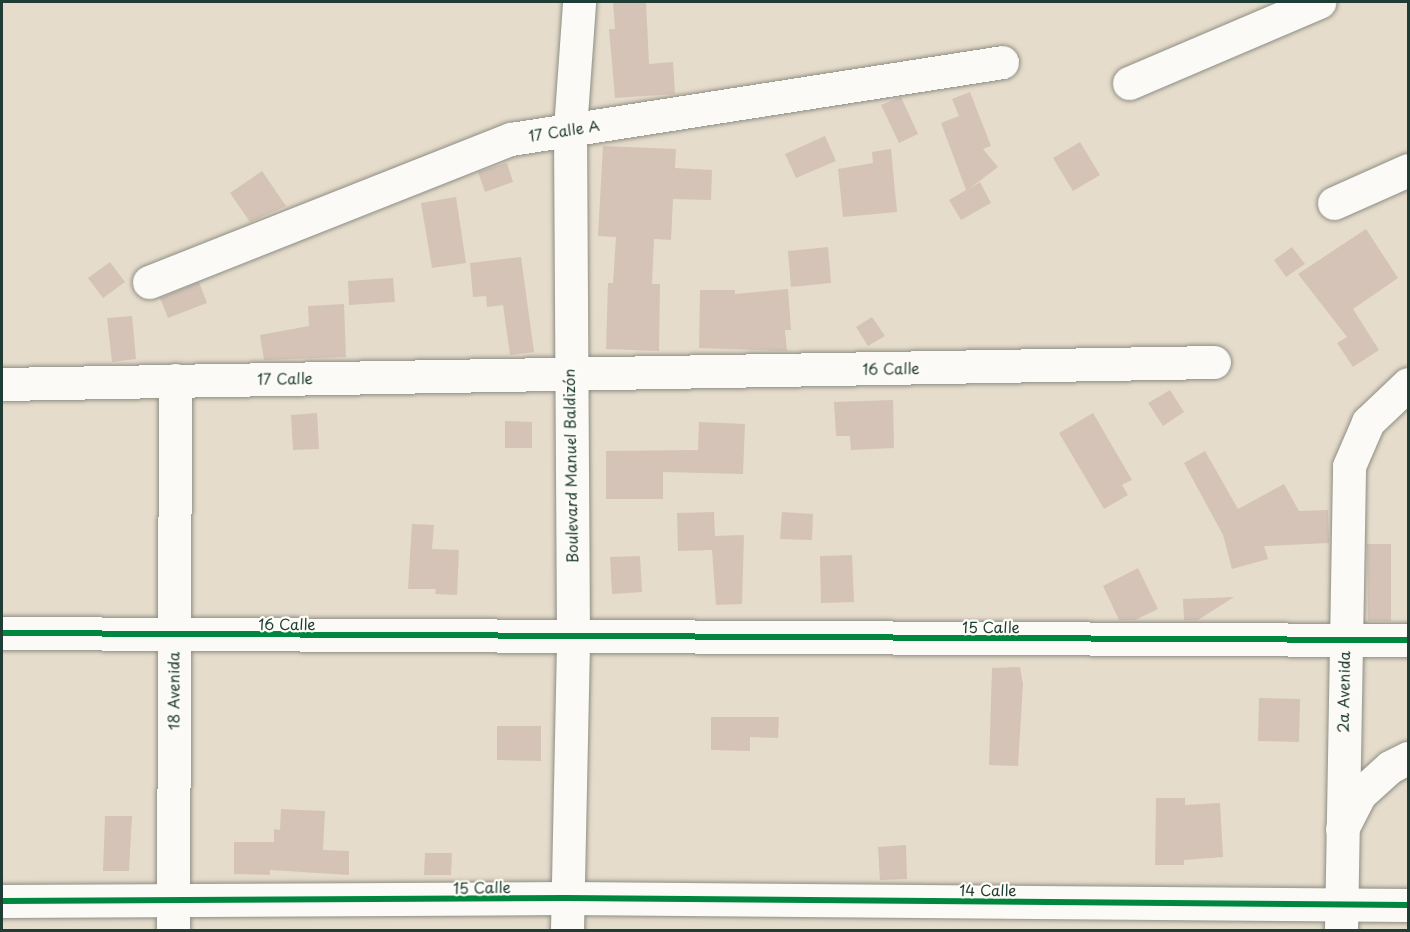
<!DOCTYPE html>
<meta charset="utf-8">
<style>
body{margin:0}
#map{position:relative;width:1410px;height:932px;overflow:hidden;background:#e6dccb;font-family:"Playpen Sans",sans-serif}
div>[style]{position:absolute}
.building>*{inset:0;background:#d5c3b7}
.roads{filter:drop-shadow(0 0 2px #8d8e84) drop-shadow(0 0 2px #8d8e84)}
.minor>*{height:33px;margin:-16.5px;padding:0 16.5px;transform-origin:16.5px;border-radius:16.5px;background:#fbfaf7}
.major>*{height:33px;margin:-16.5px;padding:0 16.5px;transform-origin:16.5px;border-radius:16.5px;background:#fbfaf7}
.cycleway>*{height:6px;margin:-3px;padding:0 3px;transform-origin:3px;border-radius:3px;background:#00873e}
span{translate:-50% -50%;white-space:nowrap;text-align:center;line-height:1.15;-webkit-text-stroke:4.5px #fdfcf7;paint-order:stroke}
.street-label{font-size:15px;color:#1f3d34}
.frame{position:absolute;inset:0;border:3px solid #1f3d34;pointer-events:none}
</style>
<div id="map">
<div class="building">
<i style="clip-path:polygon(613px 2px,646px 2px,649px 64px,673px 62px,675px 94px,615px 98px,609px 29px,615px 29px)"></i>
<i style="clip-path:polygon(970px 92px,991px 146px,983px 149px,998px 167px,969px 189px,980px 182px,991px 203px,961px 220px,949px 200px,966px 190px,941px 123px,959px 116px,952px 99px)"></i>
<i style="clip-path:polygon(901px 97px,918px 134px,899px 143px,881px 105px)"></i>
<i style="clip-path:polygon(825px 136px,836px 161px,796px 178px,785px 154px)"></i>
<i style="clip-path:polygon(1080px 142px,1100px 175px,1073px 191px,1053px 158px)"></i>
<i style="clip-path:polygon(603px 146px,676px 149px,675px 168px,712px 170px,711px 200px,673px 199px,671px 240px,654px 239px,652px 284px,660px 284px,659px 351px,606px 349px,608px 283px,613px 283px,616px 237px,598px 236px)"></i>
<i style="clip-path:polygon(891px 149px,897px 212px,843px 217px,838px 169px,873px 163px,872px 152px)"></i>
<i style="clip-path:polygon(507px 163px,513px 182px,485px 192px,478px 172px)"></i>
<i style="clip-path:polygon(262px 171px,286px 206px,250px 222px,230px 193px)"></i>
<i style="clip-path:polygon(456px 197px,466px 263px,432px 268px,421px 203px)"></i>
<i style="clip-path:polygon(1366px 229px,1398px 278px,1353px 309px,1379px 350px,1353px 367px,1337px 343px,1347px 337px,1298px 274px)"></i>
<i style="clip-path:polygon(828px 247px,831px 283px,791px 287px,788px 251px)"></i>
<i style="clip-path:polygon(1292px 247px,1305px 264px,1286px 277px,1274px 260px)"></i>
<i style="clip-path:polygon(521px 257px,534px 352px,510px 355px,503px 305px,487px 307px,486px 296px,473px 297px,470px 263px)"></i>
<i style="clip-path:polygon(110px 262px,125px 282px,103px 298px,88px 278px)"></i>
<i style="clip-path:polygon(393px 278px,395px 302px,349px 305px,348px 281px)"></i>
<i style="clip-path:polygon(199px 282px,207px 303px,168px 318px,160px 298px)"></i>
<i style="clip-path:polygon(788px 289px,791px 330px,785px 330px,787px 351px,699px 348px,700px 290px,735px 290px,735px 294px)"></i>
<i style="clip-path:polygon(344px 304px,346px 357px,264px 360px,260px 335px,309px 326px,308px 306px)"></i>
<i style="clip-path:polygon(132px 316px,136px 359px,112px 362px,107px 318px)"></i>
<i style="clip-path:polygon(872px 317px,885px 336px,868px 346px,856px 327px)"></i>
<i style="clip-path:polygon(1170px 390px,1184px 412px,1163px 426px,1148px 403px)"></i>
<i style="clip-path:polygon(893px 400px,894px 448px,851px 450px,850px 436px,836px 436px,834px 402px)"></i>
<i style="clip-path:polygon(317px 413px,319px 449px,293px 450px,291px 415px)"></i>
<i style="clip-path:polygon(1093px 413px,1132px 480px,1122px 485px,1128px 495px,1104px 509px,1059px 433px)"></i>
<i style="clip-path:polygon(505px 421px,532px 422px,532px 448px,505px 448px)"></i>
<i style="clip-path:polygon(699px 422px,745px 424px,743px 474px,663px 472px,663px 499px,606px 499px,606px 451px,698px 450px)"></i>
<i style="clip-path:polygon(1205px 451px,1238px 509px,1284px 484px,1299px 511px,1328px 510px,1329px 543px,1264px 546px,1268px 559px,1232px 569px,1223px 535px,1184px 463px)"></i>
<i style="clip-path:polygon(714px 512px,715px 536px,744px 535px,742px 604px,716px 605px,712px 550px,678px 551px,677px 513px)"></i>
<i style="clip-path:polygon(782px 512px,813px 514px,812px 540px,780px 539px)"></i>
<i style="clip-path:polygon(412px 524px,434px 525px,432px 549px,459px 550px,457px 595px,435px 594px,436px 589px,408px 589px)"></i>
<i style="clip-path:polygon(1367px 544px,1391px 544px,1391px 621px,1368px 621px)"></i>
<i style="clip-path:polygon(852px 555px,854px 602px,821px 603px,820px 556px)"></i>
<i style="clip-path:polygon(640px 556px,642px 592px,612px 594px,610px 557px)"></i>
<i style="clip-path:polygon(1138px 568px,1158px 609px,1135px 620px,1119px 620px,1103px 586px)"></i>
<i style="clip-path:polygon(1234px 597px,1198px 620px,1184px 620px,1183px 599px)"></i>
<i style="clip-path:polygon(1020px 667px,1023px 684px,1018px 766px,989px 765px,992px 668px)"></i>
<i style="clip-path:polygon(1259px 698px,1300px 699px,1299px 742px,1258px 741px)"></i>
<i style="clip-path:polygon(711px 717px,779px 717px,778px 738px,750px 737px,750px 751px,711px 750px)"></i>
<i style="clip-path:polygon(497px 726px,541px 726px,541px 761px,497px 760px)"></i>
<i style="clip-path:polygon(1156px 798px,1185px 798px,1185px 805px,1220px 803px,1223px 857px,1184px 860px,1184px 865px,1155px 865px)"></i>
<i style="clip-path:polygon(281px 809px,325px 811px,323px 850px,349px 851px,349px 875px,270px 870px,270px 875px,234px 874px,234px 842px,274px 842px,274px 829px,280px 830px)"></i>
<i style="clip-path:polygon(105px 816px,132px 816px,129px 871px,103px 871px)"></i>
<i style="clip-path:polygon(906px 845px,907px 879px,880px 880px,878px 847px)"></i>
<i style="clip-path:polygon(425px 853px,452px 853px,451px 875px,424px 875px)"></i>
</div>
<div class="roads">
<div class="minor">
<i style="left:1129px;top:83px;width:207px;rotate:-23.1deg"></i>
<i style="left:1334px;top:203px;width:81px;rotate:-24deg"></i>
<i style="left:149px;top:282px;width:389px;rotate:-21.6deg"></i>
<i style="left:511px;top:139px;width:497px;rotate:-8.9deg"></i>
<i style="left:2px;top:384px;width:1212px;rotate:-1.04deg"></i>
<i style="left:2px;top:633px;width:1406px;rotate:0.29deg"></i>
<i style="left:1342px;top:829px;width:38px;rotate:-63deg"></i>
<i style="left:1359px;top:795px;width:42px;rotate:-42.1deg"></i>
<i style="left:1390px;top:767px;width:20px;rotate:-27deg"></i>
<i style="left:2px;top:901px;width:564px;rotate:-0.3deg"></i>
<i style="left:566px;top:898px;width:842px;rotate:0.48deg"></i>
<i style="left:173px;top:930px;width:550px;rotate:-89.79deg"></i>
<i style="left:1341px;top:930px;width:464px;rotate:-89deg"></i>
<i style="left:1349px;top:466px;width:48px;rotate:-66.6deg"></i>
<i style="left:1368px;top:422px;width:55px;rotate:-43.5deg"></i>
</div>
<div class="major">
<i style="left:567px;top:930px;width:293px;rotate:-88.8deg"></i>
<i style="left:573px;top:637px;width:508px;rotate:-90.34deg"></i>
<i style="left:570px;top:129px;width:127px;rotate:-85.9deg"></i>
</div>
</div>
<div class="cycleway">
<i style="left:2px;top:633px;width:1406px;rotate:0.29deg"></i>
<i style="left:2px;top:901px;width:564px;rotate:-0.3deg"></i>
<i style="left:566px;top:898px;width:842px;rotate:0.48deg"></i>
</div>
<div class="street-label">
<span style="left:564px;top:130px;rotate:-9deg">17 Calle A</span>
<span style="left:891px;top:368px;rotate:-1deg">16 Calle</span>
<span style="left:285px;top:378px;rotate:-1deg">17 Calle</span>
<span style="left:570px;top:466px;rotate:-91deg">Boulevard Manuel Baldizón</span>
<span style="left:287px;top:624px">16 Calle</span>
<span style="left:991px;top:627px">15 Calle</span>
<span style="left:173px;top:691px;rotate:-90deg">18 Avenida</span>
<span style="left:1343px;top:692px;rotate:-89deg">2a Avenida</span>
<span style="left:482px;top:887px;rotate:-1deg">15 Calle</span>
<span style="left:988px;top:890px">14 Calle</span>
</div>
<div class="frame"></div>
</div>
